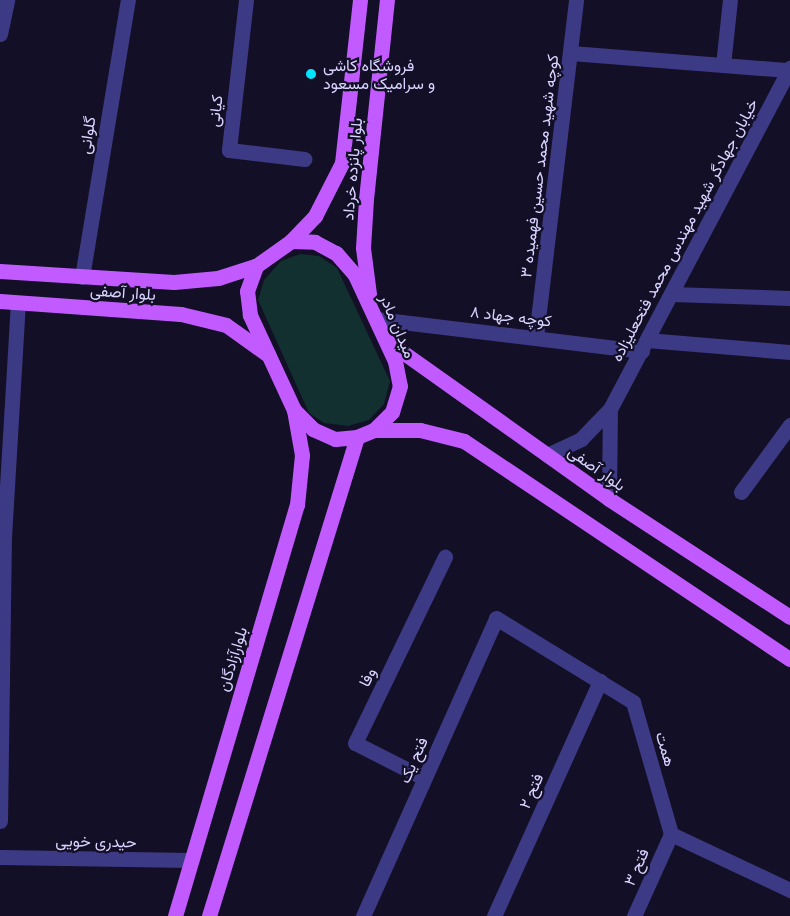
<!DOCTYPE html>
<meta charset="utf-8">
<style>
body{margin:0}
#map{position:relative;width:790px;height:916px;overflow:hidden;background:#130f26;font-family:"Noto Sans",Vazirmatn,sans-serif}
div>[style]{position:absolute}
.green>*{inset:0;background:#12302f}
.minor>*{height:15px;margin:-7.5px;padding:0 7.5px;transform-origin:7.5px;border-radius:7.5px;background:#3d3a85}
.major>*{height:15px;margin:-7.5px;padding:0 7.5px;transform-origin:7.5px;border-radius:7.5px;background:#c25bff}
.dots>*{width:16px;height:16px;translate:-50% -50%;box-sizing:border-box;border:3px solid #130f26;border-radius:50%}
span{translate:-50% -50%;white-space:nowrap;text-align:center;line-height:1.15;-webkit-text-stroke:4.5px #130f26;paint-order:stroke}
.poi-label{font-size:16px;color:#d9d4ff}
.left{translate:0 -50%;text-align:left}
.street-label{font-size:16px;color:#d9d4ff}
</style>
<div id="map">
<div class="green">
<i style="clip-path:polygon(300px 254px,319px 256px,337px 268px,390px 381px,384px 404px,369px 420px,348px 426px,324px 423px,309px 413px,258px 300px,264px 280px,281px 261px)"></i>
</div>
<div class="minor">
<i style="left:246px;top:0;width:151px;rotate:96.5deg"></i>
<i style="left:229px;top:150px;width:76px;rotate:6.8deg"></i>
<i style="left:0;top:34px;width:35px;rotate:-78deg"></i>
<i style="left:571px;top:53px;width:218px;rotate:4.5deg"></i>
<i style="left:723px;top:65px;width:65px;rotate:-83.9deg"></i>
<i style="left:82px;top:277px;width:281px;rotate:-80.6deg"></i>
<i style="left:672px;top:294px;width:118px;rotate:1.9deg"></i>
<i style="left:377px;top:319px;width:267px;rotate:6.9deg"></i>
<i style="left:536px;top:336px;width:338px;rotate:-83.2deg"></i>
<i style="left:647px;top:340px;width:144px;rotate:4.8deg"></i>
<i style="left:547px;top:455px;width:38px;rotate:-25deg"></i>
<i style="left:581px;top:439px;width:42px;rotate:-46deg"></i>
<i style="left:610px;top:409px;width:386px;rotate:-62.2deg"></i>
<i style="left:741px;top:492px;width:83px;rotate:-53.8deg"></i>
<i style="left:609px;top:499px;width:90px;rotate:-89.4deg"></i>
<i style="left:424px;top:778px;width:77px;rotate:-153.1deg"></i>
<i style="left:355px;top:743px;width:207px;rotate:-64.2deg"></i>
<i style="left:0;top:821px;width:284px;rotate:-89.2deg"></i>
<i style="left:4px;top:537px;width:234px;rotate:-86.6deg"></i>
<i style="left:0;top:857px;width:191px;rotate:0.9deg"></i>
<i style="left:363px;top:916px;width:326px;rotate:-65.9deg"></i>
<i style="left:496px;top:618px;width:161px;rotate:31.5deg"></i>
<i style="left:633px;top:702px;width:137px;rotate:73.9deg"></i>
<i style="left:671px;top:834px;width:132px;rotate:25.2deg"></i>
<i style="left:494px;top:916px;width:258px;rotate:-65.7deg"></i>
<i style="left:634px;top:916px;width:90px;rotate:-65.7deg"></i>
</div>
<div class="major">
<i style="left:291px;top:241px;width:24px;rotate:2deg"></i>
<i style="left:315px;top:242px;width:24px;rotate:28deg"></i>
<i style="left:336px;top:253px;width:29px;rotate:49deg"></i>
<i style="left:355px;top:275px;width:95px;rotate:65.1deg"></i>
<i style="left:395px;top:361px;width:25px;rotate:79deg"></i>
<i style="left:400px;top:386px;width:27px;rotate:107deg"></i>
<i style="left:392px;top:412px;width:25px;rotate:135deg"></i>
<i style="left:374px;top:430px;width:18px;rotate:158deg"></i>
<i style="left:357px;top:437px;width:22px;rotate:175deg"></i>
<i style="left:335px;top:439px;width:24px;rotate:-156deg"></i>
<i style="left:313px;top:429px;width:27px;rotate:-135deg"></i>
<i style="left:294px;top:410px;width:105px;rotate:-114.9deg"></i>
<i style="left:250px;top:315px;width:24px;rotate:-97deg"></i>
<i style="left:247px;top:291px;width:27px;rotate:-70deg"></i>
<i style="left:256px;top:266px;width:43px;rotate:-35.5deg"></i>
<i style="left:291px;top:241px;width:35px;rotate:-46deg"></i>
<i style="left:315px;top:216px;width:59px;rotate:-63deg"></i>
<i style="left:342px;top:163px;width:164px;rotate:-83.7deg"></i>
<i style="left:0;top:271px;width:174px;rotate:3.6deg"></i>
<i style="left:174px;top:282px;width:44px;rotate:-5.2deg"></i>
<i style="left:218px;top:278px;width:40px;rotate:-18deg"></i>
<i style="left:369px;top:294px;width:46px;rotate:-97.4deg"></i>
<i style="left:363px;top:248px;width:49px;rotate:-86.5deg"></i>
<i style="left:366px;top:199px;width:200px;rotate:-84deg"></i>
<i style="left:0;top:301px;width:181px;rotate:4.1deg"></i>
<i style="left:181px;top:314px;width:46px;rotate:13.7deg"></i>
<i style="left:226px;top:325px;width:52px;rotate:35.5deg"></i>
<i style="left:387px;top:341px;width:272px;rotate:35.4deg"></i>
<i style="left:609px;top:499px;width:216px;rotate:33.1deg"></i>
<i style="left:374px;top:430px;width:46px"></i>
<i style="left:420px;top:430px;width:45px;rotate:14deg"></i>
<i style="left:464px;top:441px;width:392px;rotate:33.8deg"></i>
<i style="left:175px;top:916px;width:429px;rotate:-73.5deg"></i>
<i style="left:297px;top:505px;width:50px;rotate:-84.3deg"></i>
<i style="left:302px;top:455px;width:46px;rotate:-100.1deg"></i>
<i style="left:209px;top:916px;width:501px;rotate:-72.83deg"></i>
</div>
<div class="dots">
<i style="left:311px;top:74px;background:#00e5ff"></i>
</div>
<div class="poi-label">
<span class="left" style="left:323px;top:74px">فروشگاه کاشی<br>و سرامیک مسعود</span>
</div>
<div class="street-label">
<span style="left:215px;top:111px;rotate:-83deg">کیانی</span>
<span style="left:87px;top:135px;rotate:-81deg">گلوانی</span>
<span style="left:539px;top:166px;rotate:-83deg">کوچه شهید محمد حسین فهمیده ۳</span>
<span style="left:352px;top:169px;rotate:-85deg">بلوار پانزده خرداد</span>
<span style="left:684px;top:230px;rotate:-62deg">خیابان جهادگر شهید مهندس محمد فتحعلیزاده</span>
<span style="left:123px;top:292px;rotate:4deg">بلوار آصفی</span>
<span style="left:511px;top:316px;rotate:7deg">کوچه جهاد ۸</span>
<span style="left:398px;top:326px;rotate:67deg">میدان مادر</span>
<span style="left:597px;top:468px;rotate:35deg">بلوار آصفی</span>
<span style="left:232px;top:659px;rotate:-73deg">بلوارآزادگان</span>
<span style="left:367px;top:677px;rotate:-64deg">وفا</span>
<span style="left:666px;top:749px;rotate:74deg">همت</span>
<span style="left:413px;top:760px;rotate:-66deg">فتح یک</span>
<span style="left:531px;top:791px;rotate:-66deg">فتح ۲</span>
<span style="left:96px;top:841px;rotate:1deg">حیدری خویی</span>
<span style="left:636px;top:867px;rotate:-66deg">فتح ۳</span>
</div>
</div>
